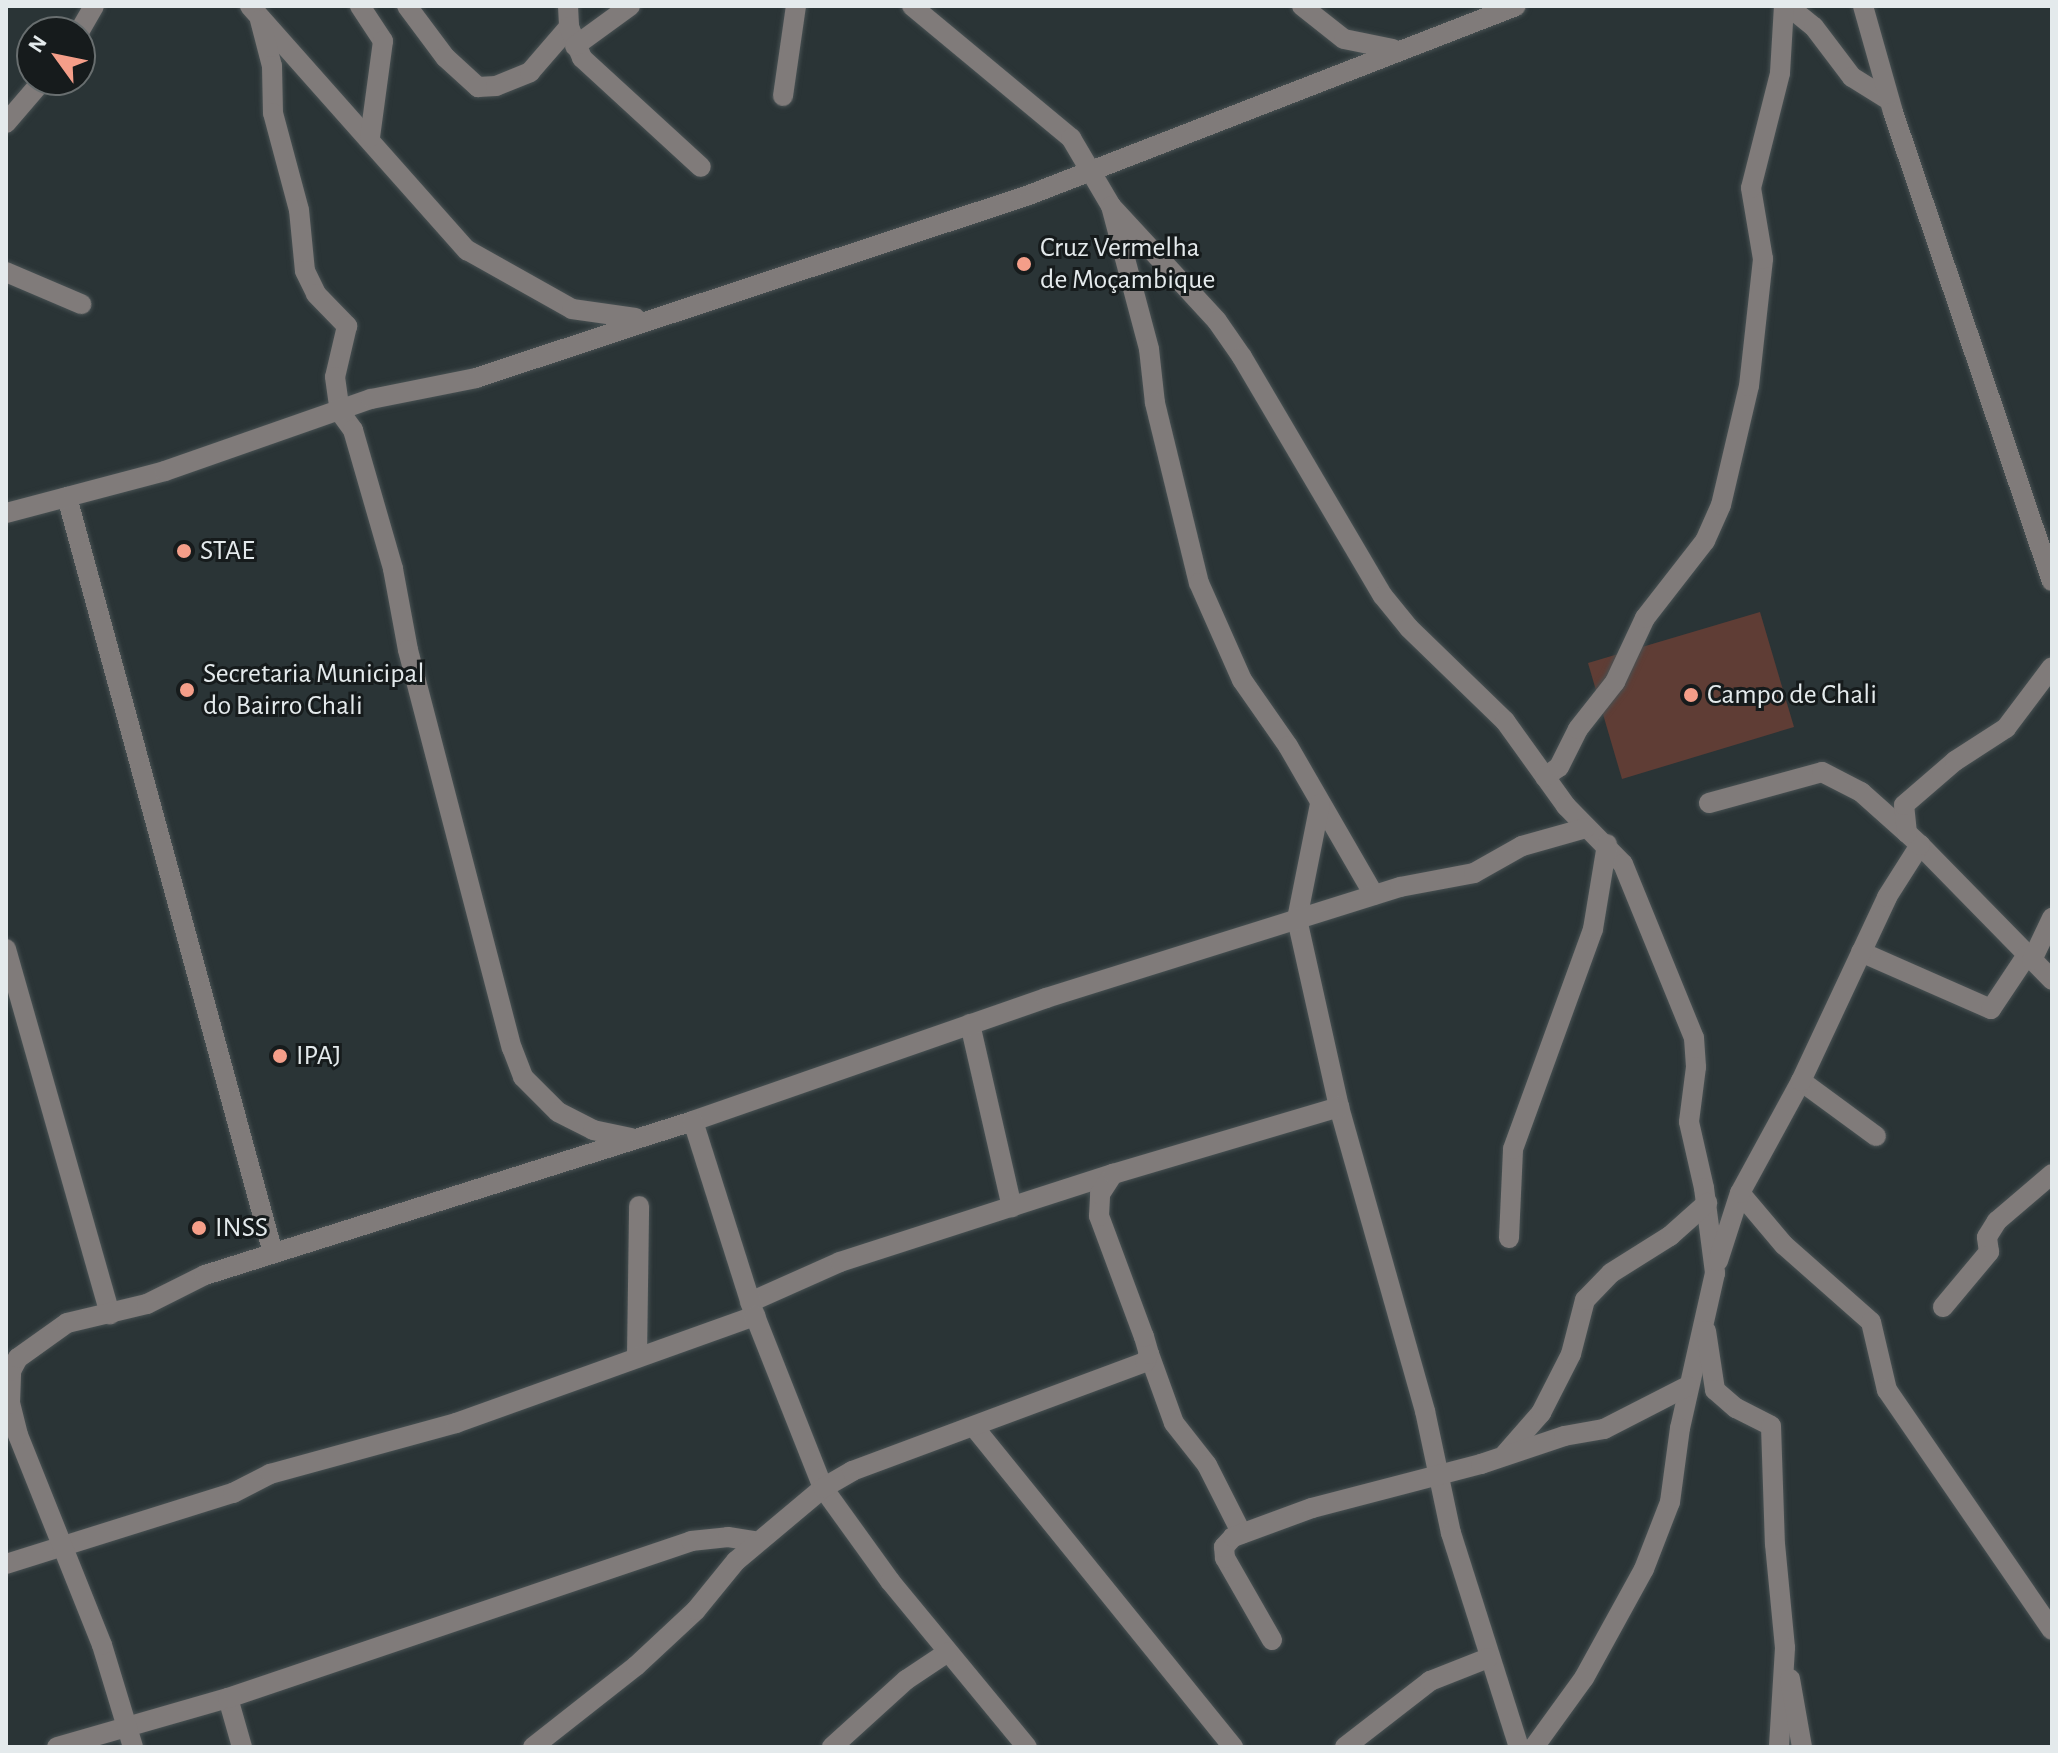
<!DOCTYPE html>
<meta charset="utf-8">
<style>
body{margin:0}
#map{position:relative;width:2058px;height:1753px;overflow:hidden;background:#2a3436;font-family:"Alegreya Sans",sans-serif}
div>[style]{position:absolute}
.green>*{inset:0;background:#5f3d35}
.roads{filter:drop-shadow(0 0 2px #485153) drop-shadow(0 0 2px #485153)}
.minor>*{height:20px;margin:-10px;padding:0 10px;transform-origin:10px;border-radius:10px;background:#807b7a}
.dots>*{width:22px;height:22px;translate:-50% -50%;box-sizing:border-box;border:4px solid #161b1c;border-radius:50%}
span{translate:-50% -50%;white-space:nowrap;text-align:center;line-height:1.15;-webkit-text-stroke:6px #161b1c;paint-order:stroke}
.poi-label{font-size:28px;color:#e4eaec}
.left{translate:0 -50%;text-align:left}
.frame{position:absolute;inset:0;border:8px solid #e4eaec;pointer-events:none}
.north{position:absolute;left:16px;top:16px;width:80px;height:80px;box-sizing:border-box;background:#161b1c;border:2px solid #686e6f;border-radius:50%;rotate:303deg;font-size:22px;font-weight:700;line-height:32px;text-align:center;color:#e4eaec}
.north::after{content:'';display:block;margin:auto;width:28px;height:36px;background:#f49e89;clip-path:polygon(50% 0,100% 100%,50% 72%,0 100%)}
</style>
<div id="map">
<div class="green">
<i style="clip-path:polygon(1760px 612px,1794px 727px,1622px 779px,1588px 663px)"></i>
</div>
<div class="roads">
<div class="minor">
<i style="left:250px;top:6px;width:327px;rotate:48.4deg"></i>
<i style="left:467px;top:250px;width:120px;rotate:29.3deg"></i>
<i style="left:572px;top:309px;width:64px;rotate:8.1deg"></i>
<i style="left:360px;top:6px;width:42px;rotate:56.7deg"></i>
<i style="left:383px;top:41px;width:97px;rotate:97.7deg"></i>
<i style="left:407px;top:6px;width:64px;rotate:53.3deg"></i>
<i style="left:445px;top:57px;width:45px;rotate:42.3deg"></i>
<i style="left:478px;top:87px;width:18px;rotate:-3deg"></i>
<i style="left:496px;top:86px;width:37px;rotate:-22deg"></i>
<i style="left:530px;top:72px;width:60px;rotate:-49.1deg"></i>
<i style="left:568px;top:6px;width:21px;rotate:87deg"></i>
<i style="left:569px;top:27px;width:34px;rotate:67deg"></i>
<i style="left:582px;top:58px;width:161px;rotate:42.5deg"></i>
<i style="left:912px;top:6px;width:207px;rotate:39.7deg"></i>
<i style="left:1071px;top:138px;width:79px;rotate:59.5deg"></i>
<i style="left:1111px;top:206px;width:148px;rotate:75.1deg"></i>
<i style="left:1149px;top:349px;width:54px;rotate:83.7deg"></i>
<i style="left:1155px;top:403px;width:185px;rotate:76.3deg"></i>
<i style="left:1199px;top:583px;width:106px;rotate:66.1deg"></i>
<i style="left:1242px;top:680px;width:80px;rotate:55.1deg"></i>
<i style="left:1288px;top:746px;width:172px;rotate:60deg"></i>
<i style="left:1302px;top:6px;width:53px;rotate:38.2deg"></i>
<i style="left:1344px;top:39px;width:50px;rotate:11.5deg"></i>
<i style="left:1788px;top:6px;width:33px;rotate:39deg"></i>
<i style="left:1814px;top:27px;width:63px;rotate:52.8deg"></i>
<i style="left:1852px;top:77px;width:44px;rotate:31.9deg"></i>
<i style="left:1863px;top:6px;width:110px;rotate:74.2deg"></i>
<i style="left:1893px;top:112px;width:495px;rotate:71.3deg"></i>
<i style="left:260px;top:20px;width:48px;rotate:75.4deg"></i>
<i style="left:272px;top:66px;width:47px;rotate:88.8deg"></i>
<i style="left:273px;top:113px;width:100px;rotate:75deg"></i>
<i style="left:299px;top:210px;width:61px;rotate:84.4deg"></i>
<i style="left:305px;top:271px;width:25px;rotate:64deg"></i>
<i style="left:316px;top:294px;width:45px;rotate:45.9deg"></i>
<i style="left:347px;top:326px;width:52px;rotate:103.2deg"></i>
<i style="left:335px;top:377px;width:35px;rotate:82deg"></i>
<i style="left:340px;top:412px;width:22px;rotate:54deg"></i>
<i style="left:353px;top:430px;width:145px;rotate:73.9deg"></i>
<i style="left:393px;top:569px;width:82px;rotate:79.5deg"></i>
<i style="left:408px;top:650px;width:411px;rotate:75.4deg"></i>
<i style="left:512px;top:1048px;width:31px;rotate:69deg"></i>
<i style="left:523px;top:1077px;width:49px;rotate:45deg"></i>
<i style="left:558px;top:1112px;width:39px;rotate:27deg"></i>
<i style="left:593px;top:1130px;width:39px;rotate:12deg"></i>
<i style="left:79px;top:32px;width:30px;rotate:-60deg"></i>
<i style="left:575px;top:46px;width:68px;rotate:-36deg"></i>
<i style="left:783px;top:96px;width:91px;rotate:-81.8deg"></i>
<i style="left:6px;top:123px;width:57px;rotate:-49.3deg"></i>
<i style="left:1111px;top:206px;width:156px;rotate:47.3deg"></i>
<i style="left:1217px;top:321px;width:44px;rotate:55.2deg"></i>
<i style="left:1242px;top:357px;width:277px;rotate:59.5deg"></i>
<i style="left:1383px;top:596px;width:41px;rotate:50.9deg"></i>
<i style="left:1409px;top:628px;width:134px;rotate:44.1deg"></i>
<i style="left:1505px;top:721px;width:105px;rotate:54.3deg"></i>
<i style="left:1566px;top:806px;width:81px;rotate:45.5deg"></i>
<i style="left:1623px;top:864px;width:188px;rotate:67.8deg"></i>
<i style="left:1694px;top:1038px;width:29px;rotate:86deg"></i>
<i style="left:1696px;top:1067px;width:55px;rotate:97.3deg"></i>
<i style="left:1689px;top:1122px;width:68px;rotate:77.2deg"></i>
<i style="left:1704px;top:1188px;width:86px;rotate:82.6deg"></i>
<i style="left:1715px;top:1273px;width:159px;rotate:102.7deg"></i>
<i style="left:1680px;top:1428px;width:75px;rotate:97.7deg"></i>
<i style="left:1670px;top:1502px;width:72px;rotate:111.2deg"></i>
<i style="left:1644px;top:1569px;width:124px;rotate:118.8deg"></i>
<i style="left:1584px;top:1678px;width:85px;rotate:125.9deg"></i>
<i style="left:6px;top:272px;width:82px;rotate:23.1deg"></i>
<i style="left:67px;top:497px;width:784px;rotate:74.76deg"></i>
<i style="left:6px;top:513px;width:164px;rotate:-14.8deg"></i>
<i style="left:165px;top:471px;width:218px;rotate:-19.3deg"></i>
<i style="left:371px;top:399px;width:107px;rotate:-11.3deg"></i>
<i style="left:476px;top:378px;width:582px;rotate:-18.31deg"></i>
<i style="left:1029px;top:195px;width:522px;rotate:-21.21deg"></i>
<i style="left:1545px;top:777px;width:17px;rotate:-36deg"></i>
<i style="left:1559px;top:767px;width:42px;rotate:-63.4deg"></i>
<i style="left:1578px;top:729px;width:60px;rotate:-51.8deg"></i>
<i style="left:1615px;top:682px;width:71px;rotate:-64.9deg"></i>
<i style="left:1645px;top:618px;width:98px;rotate:-52.1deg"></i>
<i style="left:1705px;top:541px;width:39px;rotate:-66deg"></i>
<i style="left:1721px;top:505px;width:122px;rotate:-76.8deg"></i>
<i style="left:1749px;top:386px;width:128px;rotate:-83.7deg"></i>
<i style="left:1763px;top:259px;width:72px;rotate:-99.6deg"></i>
<i style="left:1751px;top:188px;width:119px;rotate:-75.8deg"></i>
<i style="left:1780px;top:73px;width:67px;rotate:-86.6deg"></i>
<i style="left:1709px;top:803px;width:117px;rotate:-15.3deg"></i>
<i style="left:1822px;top:772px;width:44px;rotate:27.1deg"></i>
<i style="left:1861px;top:792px;width:62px;rotate:41.7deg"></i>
<i style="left:1320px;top:804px;width:117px;rotate:101.3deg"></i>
<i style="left:1297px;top:919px;width:193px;rotate:77.4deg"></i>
<i style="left:1339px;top:1107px;width:316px;rotate:74.2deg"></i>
<i style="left:1425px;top:1411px;width:125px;rotate:78deg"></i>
<i style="left:1451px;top:1533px;width:225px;rotate:72.4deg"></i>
<i style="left:1920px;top:845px;width:189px;rotate:45.6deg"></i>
<i style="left:6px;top:949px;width:380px;rotate:74.1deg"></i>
<i style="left:1861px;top:952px;width:142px;rotate:23.7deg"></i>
<i style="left:1991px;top:1009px;width:65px;rotate:-56.3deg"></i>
<i style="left:2032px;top:960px;width:47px;rotate:-64.5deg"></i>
<i style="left:970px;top:1024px;width:188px;rotate:77.1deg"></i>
<i style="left:1801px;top:1081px;width:93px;rotate:36.3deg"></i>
<i style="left:693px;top:1121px;width:374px;rotate:-19.2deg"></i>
<i style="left:1046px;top:998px;width:371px;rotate:-17.4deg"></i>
<i style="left:1400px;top:887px;width:75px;rotate:-10.7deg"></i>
<i style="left:1474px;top:873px;width:55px;rotate:-29.4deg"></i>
<i style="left:1522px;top:846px;width:66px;rotate:-15.7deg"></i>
<i style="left:1740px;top:1193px;width:68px;rotate:49.8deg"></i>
<i style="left:1784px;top:1245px;width:116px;rotate:41.5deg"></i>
<i style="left:1871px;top:1322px;width:70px;rotate:76.8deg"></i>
<i style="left:1887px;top:1390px;width:291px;rotate:55.5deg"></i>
<i style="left:1509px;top:1238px;width:89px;rotate:-87.4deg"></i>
<i style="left:1513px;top:1149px;width:234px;rotate:-70deg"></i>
<i style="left:1593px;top:929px;width:86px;rotate:-80.6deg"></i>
<i style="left:1718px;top:1261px;width:71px;rotate:-72.1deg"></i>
<i style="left:1740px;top:1193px;width:128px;rotate:-61.4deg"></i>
<i style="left:1801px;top:1081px;width:203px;rotate:-64.9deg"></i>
<i style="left:1887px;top:897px;width:62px;rotate:-57.6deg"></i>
<i style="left:1920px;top:845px;width:18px;rotate:-137deg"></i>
<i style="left:1907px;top:833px;width:28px;rotate:-96deg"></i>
<i style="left:1904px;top:805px;width:67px;rotate:-40.8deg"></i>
<i style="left:1955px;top:761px;width:61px;rotate:-32.9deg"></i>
<i style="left:2006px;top:728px;width:76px;rotate:-53deg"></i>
<i style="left:750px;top:1302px;width:98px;rotate:-24deg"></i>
<i style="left:840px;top:1262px;width:287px;rotate:-17.9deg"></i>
<i style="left:1943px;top:1307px;width:72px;rotate:-50.1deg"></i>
<i style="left:1989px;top:1252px;width:15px;rotate:-98deg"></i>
<i style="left:1987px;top:1237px;width:19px;rotate:-58deg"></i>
<i style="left:1997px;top:1221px;width:72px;rotate:-40.5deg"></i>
<i style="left:1706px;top:1331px;width:60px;rotate:81.3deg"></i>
<i style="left:1715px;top:1390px;width:28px;rotate:41deg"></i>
<i style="left:1736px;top:1408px;width:39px;rotate:27deg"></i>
<i style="left:1771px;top:1426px;width:118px;rotate:88.1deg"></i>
<i style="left:1775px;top:1544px;width:104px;rotate:84.5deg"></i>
<i style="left:1785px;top:1648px;width:99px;rotate:93.5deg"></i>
<i style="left:1149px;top:1354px;width:73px;rotate:70.1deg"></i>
<i style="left:1174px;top:1423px;width:53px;rotate:51.8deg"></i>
<i style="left:1207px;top:1465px;width:77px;rotate:63.1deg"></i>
<i style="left:637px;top:1357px;width:151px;rotate:-89.2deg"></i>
<i style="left:974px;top:1427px;width:412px;rotate:51deg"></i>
<i style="left:1505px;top:1454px;width:55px;rotate:-48.7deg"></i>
<i style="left:1541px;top:1413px;width:66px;rotate:-63deg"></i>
<i style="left:1571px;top:1354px;width:56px;rotate:-75.5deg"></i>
<i style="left:1585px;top:1300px;width:37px;rotate:-46deg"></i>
<i style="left:1611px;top:1273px;width:70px;rotate:-32.1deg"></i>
<i style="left:1670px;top:1236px;width:50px;rotate:-41.7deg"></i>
<i style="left:6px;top:1564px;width:238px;rotate:-17.4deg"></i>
<i style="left:233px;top:1493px;width:42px;rotate:-27.2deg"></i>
<i style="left:270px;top:1474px;width:193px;rotate:-15.3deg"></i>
<i style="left:456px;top:1423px;width:318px;rotate:-19.7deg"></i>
<i style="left:1272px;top:1640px;width:95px;rotate:-119.8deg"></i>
<i style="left:1225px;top:1558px;width:11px;rotate:-95deg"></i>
<i style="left:1224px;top:1547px;width:13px;rotate:-48deg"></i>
<i style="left:1233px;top:1537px;width:84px;rotate:-20.2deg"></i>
<i style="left:1312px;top:1508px;width:175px;rotate:-14.6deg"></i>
<i style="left:1481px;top:1464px;width:88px;rotate:-18.6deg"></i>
<i style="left:1564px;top:1436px;width:41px;rotate:-9.9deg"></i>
<i style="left:1604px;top:1429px;width:94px;rotate:-27.1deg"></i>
<i style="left:1790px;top:1679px;width:69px;rotate:80deg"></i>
<i style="left:228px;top:1698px;width:51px;rotate:74.1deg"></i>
<i style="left:57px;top:1747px;width:178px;rotate:-16deg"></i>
<i style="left:228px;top:1698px;width:489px;rotate:-18.7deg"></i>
<i style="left:691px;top:1541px;width:37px;rotate:-6deg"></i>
<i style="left:728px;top:1537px;width:30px;rotate:9deg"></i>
<i style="left:133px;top:1747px;width:107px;rotate:-106.9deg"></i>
<i style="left:102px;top:1645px;width:226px;rotate:-111.8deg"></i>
<i style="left:18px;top:1435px;width:32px;rotate:-104deg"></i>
<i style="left:10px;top:1404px;width:33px;rotate:-88deg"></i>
<i style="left:11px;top:1371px;width:15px;rotate:-62deg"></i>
<i style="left:18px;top:1358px;width:60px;rotate:-35.5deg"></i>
<i style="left:67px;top:1323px;width:82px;rotate:-13.4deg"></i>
<i style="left:147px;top:1304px;width:65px;rotate:-26.6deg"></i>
<i style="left:205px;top:1275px;width:512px;rotate:-17.51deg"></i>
<i style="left:693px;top:1121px;width:205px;rotate:72.4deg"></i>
<i style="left:755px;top:1316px;width:185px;rotate:68.4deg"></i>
<i style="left:823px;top:1488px;width:115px;rotate:54.2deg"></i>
<i style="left:890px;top:1581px;width:215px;rotate:50.5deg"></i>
<i style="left:533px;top:1747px;width:131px;rotate:-38.2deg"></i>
<i style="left:636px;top:1666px;width:82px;rotate:-43deg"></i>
<i style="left:696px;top:1610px;width:63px;rotate:-50.8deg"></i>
<i style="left:736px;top:1561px;width:114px;rotate:-40deg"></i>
<i style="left:823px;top:1488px;width:34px;rotate:-30deg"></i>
<i style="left:852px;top:1471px;width:313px;rotate:-20.4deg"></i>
<i style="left:1145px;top:1362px;width:9px;rotate:-63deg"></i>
<i style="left:1149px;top:1354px;width:18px;rotate:-106deg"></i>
<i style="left:1144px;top:1337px;width:129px;rotate:-110.4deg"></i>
<i style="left:1099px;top:1216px;width:22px;rotate:-87deg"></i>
<i style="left:1100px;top:1194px;width:24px;rotate:-57deg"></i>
<i style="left:1113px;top:1174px;width:236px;rotate:-16.5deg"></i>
<i style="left:832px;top:1747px;width:100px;rotate:-42.2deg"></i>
<i style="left:906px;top:1680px;width:50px;rotate:-33.7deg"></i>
<i style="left:1345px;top:1747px;width:108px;rotate:-37.8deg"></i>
<i style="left:1430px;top:1681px;width:62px;rotate:-21.6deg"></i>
</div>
</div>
<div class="dots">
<i style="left:1024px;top:264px;background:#f49e89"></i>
<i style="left:184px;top:551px;background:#f49e89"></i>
<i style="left:187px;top:690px;background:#f49e89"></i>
<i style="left:1691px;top:695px;background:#f49e89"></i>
<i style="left:280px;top:1056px;background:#f49e89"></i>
<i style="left:199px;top:1228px;background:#f49e89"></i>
</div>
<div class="poi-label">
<span class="left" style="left:1040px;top:264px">Cruz Vermelha<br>de Moçambique</span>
<span class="left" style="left:200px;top:551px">STAE</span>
<span class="left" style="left:203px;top:690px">Secretaria Municipal<br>do Bairro Chali</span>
<span class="left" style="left:1707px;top:695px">Campo de Chali</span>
<span class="left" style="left:296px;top:1056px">IPAJ</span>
<span class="left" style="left:215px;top:1228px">INSS</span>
</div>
<div class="frame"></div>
<div class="north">N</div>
</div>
